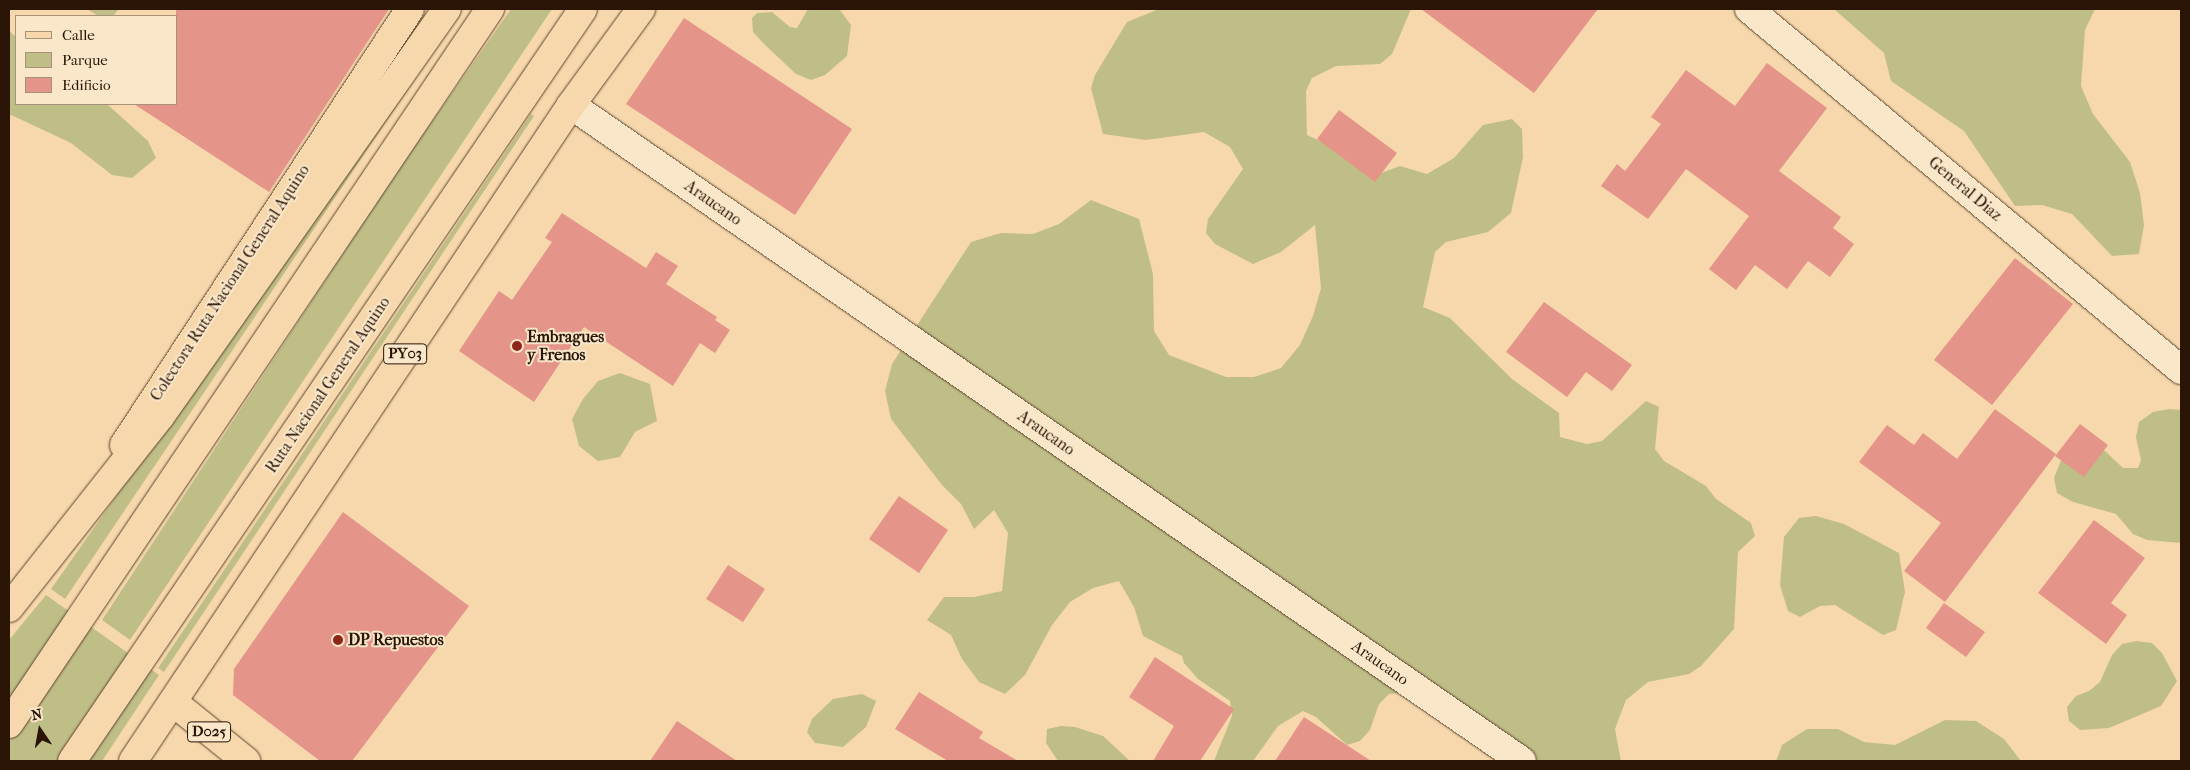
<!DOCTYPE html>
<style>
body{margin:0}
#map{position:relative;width:2190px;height:770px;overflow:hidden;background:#f7d8ac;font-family:"IM FELL French Canon",serif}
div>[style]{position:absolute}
.green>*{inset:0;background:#c0be87}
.building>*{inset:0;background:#e49488}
.roads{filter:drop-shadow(0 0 1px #5c4530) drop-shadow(0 0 1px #5c4530)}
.street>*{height:28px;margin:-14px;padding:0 14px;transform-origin:14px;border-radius:14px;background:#fae6c9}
.primary>*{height:28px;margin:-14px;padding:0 14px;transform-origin:14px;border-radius:14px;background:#f7d8ac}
.highway>*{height:28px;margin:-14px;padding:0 14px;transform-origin:14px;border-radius:14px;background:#f7d8ac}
.dots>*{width:14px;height:14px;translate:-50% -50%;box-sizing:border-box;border:2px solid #fae6c9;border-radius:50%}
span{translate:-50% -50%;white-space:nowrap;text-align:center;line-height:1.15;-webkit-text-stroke:4px #fae6c9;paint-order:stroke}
.shield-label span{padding:1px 4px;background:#fae6c9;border:1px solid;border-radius:4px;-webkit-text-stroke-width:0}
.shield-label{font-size:15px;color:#291406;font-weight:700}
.street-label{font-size:16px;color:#291406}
.poi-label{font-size:16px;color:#291406;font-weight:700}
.left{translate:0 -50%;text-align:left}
.frame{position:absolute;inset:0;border:10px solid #291406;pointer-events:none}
.legend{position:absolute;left:15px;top:15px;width:162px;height:90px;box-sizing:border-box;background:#fae6c9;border:1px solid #a6927b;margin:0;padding:6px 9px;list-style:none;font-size:15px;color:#291406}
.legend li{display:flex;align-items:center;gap:10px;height:25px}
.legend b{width:25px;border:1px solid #a6927b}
.north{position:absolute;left:15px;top:705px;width:50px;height:50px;-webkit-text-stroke:4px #fae6c9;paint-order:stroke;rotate:348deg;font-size:14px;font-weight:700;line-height:20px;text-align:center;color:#291406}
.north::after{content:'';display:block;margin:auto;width:18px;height:22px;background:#291406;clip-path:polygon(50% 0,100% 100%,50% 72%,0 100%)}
</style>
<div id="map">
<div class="green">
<i style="clip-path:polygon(87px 9px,119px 9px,113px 16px,98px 16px)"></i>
<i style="clip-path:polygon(458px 9px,462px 9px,65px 599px,51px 589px)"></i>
<i style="clip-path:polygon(511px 9px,552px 9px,130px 640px,102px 620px,398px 170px)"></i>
<i style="clip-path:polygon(808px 9px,839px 9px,851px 25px,847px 56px,825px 75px,811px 80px,796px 74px,763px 43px,753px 32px,752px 18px,757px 13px,772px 12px,790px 27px,797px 28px)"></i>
<i style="clip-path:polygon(1159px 9px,1411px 9px,1392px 54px,1380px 64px,1336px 66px,1312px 78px,1306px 91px,1307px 135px,1353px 156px,1373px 176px,1400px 166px,1427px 174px,1454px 158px,1483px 125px,1512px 119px,1522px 129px,1523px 157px,1511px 213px,1488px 232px,1446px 242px,1435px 252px,1423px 307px,1450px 318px,1512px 379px,1559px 413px,1560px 437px,1587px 444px,1602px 441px,1646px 401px,1659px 407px,1655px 449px,1664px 461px,1706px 486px,1716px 499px,1751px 523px,1755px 536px,1738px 552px,1734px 629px,1701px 666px,1689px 674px,1648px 682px,1626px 700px,1615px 729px,1621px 761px,1523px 761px,1403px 693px,1389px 694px,1379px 704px,1370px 730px,1360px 741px,1347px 745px,1316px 717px,1303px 711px,1278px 726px,1253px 761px,1214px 761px,1232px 716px,1230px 701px,1198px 679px,1184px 663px,1182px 656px,1143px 636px,1134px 607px,1119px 581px,1093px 588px,1070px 602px,1052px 625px,1025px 675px,1005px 694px,979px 682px,962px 659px,951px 635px,927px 620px,944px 597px,974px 597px,1002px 591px,1008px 533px,994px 510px,974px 529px,961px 504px,942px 485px,891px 419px,885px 391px,892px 364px,971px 242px,1001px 233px,1033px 234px,1059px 224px,1091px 200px,1139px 219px,1153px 274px,1154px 331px,1169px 355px,1226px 377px,1254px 377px,1281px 368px,1300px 345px,1313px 316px,1321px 288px,1315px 225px,1281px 252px,1253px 264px,1215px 244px,1206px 233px,1208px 219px,1243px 169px,1230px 147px,1204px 132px,1146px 140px,1103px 134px,1091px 88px,1095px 75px,1127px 22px)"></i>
<i style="clip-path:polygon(1834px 9px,2095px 9px,2085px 30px,2081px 86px,2093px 114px,2130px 162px,2140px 193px,2144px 225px,2139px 254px,2112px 256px,2072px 214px,2042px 205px,2015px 206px,1964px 131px,1891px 81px,1884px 53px)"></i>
<i style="clip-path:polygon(9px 31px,16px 37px,16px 104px,107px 104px,148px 141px,156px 158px,132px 178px,112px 175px,71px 143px,9px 114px)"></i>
<i style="clip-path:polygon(531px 114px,534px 116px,164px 672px,158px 668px)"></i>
<i style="clip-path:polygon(620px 373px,650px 384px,657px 421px,635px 432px,620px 457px,598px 461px,579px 446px,572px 419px,583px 399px,598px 381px)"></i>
<i style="clip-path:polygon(2169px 409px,2181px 410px,2181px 543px,2147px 540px,2133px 534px,2116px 514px,2073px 502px,2057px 493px,2054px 478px,2062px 458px,2098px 448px,2105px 451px,2123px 468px,2138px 468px,2141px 460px,2136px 437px,2139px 422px,2153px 412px)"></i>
<i style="clip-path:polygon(1816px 516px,1844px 524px,1899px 553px,1905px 592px,1896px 630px,1883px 635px,1835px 605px,1820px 606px,1800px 617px,1788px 611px,1780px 585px,1784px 537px,1799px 518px)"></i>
<i style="clip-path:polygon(46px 595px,159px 675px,102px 761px,9px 761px,9px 640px)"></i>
<i style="clip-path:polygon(2136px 641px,2152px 643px,2162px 653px,2177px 681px,2161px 706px,2109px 728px,2080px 730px,2069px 721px,2067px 707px,2076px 696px,2089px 691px,2100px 682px,2112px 655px,2122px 644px)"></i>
<i style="clip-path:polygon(862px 694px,876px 701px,866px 727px,843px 747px,815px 743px,807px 732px,812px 719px,833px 699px)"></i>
<i style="clip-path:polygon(1945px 720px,1976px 721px,2004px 739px,2021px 761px,1776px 761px,1782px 745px,1807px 729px,1838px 729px,1864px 742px,1895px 745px)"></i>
<i style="clip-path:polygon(1061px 726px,1075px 727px,1103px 736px,1130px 761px,1058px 761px,1046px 743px,1047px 729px)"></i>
</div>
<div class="building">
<i style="clip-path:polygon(176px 9px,389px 9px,269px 192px,134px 104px,176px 104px)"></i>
<i style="clip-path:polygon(1421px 9px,1598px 9px,1534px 93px)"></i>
<i style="clip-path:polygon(684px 18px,852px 129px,795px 215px,626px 104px)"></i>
<i style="clip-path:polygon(1767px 63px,1827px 108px,1779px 171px,1841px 217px,1833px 228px,1854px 244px,1830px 277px,1808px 261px,1787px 289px,1755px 265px,1736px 290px,1709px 269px,1749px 216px,1686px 169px,1648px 219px,1601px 186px,1617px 164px,1625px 171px,1661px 124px,1651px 117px,1686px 70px,1735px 106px)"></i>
<i style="clip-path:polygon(1339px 110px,1397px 153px,1375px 182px,1317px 139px)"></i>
<i style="clip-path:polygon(562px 213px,646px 268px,656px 252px,678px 266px,666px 284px,717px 317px,715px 320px,730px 330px,715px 353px,700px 343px,673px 386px,584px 327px,534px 402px,459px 351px,499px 291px,512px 300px,552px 242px,545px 238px)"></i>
<i style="clip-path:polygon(2015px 258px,2073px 304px,1992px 405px,1934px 360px)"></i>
<i style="clip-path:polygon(1544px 302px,1632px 365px,1612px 391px,1586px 372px,1567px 397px,1506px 352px)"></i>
<i style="clip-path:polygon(1995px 409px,2056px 454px,1945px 602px,1904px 571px,1941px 523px,1859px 462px,1887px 425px,1914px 445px,1923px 433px,1957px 459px)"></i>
<i style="clip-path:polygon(2080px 424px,2108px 445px,2084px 477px,2055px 456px)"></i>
<i style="clip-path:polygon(899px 496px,948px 530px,919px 573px,869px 539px)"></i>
<i style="clip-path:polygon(343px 512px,469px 606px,352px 761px,320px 761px,233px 695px,234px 669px)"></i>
<i style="clip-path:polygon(2094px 520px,2145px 558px,2111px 603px,2127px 615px,2106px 644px,2038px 593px)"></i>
<i style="clip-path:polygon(728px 565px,765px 589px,743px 622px,706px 599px)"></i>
<i style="clip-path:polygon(1944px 603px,1985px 632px,1966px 657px,1926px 628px)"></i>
<i style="clip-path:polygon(1155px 657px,1234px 709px,1200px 761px,1153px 761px,1174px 726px,1129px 697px)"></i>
<i style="clip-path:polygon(919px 692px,983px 732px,979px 738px,1018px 761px,948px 761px,895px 729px)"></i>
<i style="clip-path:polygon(1304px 717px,1371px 761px,1275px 761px)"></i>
<i style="clip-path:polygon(677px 721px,737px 761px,650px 761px)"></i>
</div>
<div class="roads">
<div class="street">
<i style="left:1749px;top:9px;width:563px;rotate:39.88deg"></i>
<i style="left:571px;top:105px;width:1155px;rotate:34.6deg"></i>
</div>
<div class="primary">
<i style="left:124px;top:445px;width:521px;rotate:-56.74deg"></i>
<i style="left:173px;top:702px;width:94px;rotate:38.9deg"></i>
</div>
<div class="highway">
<i style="left:9px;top:608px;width:243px;rotate:-51.7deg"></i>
<i style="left:160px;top:417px;width:499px;rotate:-54.9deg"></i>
<i style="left:9px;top:724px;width:862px;rotate:-56.07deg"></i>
<i style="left:72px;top:761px;width:909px;rotate:-55.8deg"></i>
<i style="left:133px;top:761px;width:789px;rotate:-56.27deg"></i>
<i style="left:571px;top:105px;width:119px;rotate:-53.9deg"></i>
</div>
</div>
<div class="dots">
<i style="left:517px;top:346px;background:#8f2418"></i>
<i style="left:338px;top:640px;background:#8f2418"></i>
</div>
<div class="shield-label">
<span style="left:405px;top:354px">PY03</span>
<span style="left:209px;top:732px">D025</span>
</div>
<div class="street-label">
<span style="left:1965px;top:189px;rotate:40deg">General Diaz</span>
<span style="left:713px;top:203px;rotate:35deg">Araucano</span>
<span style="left:230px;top:283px;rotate:-57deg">Colectora Ruta Nacional General Aquino</span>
<span style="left:328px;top:385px;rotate:-56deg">Ruta Nacional General Aquino</span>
<span style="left:1046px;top:433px;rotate:35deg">Araucano</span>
<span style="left:1380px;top:663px;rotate:35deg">Araucano</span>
</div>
<div class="poi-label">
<span class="left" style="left:527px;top:346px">Embragues<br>y Frenos</span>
<span class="left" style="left:348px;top:640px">DP Repuestos</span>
</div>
<div class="frame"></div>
<ul class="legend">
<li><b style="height:6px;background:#f7d8ac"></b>Calle</li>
<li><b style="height:14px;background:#c0be87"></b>Parque</li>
<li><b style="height:14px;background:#e49488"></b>Edificio</li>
</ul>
<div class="north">N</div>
</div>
